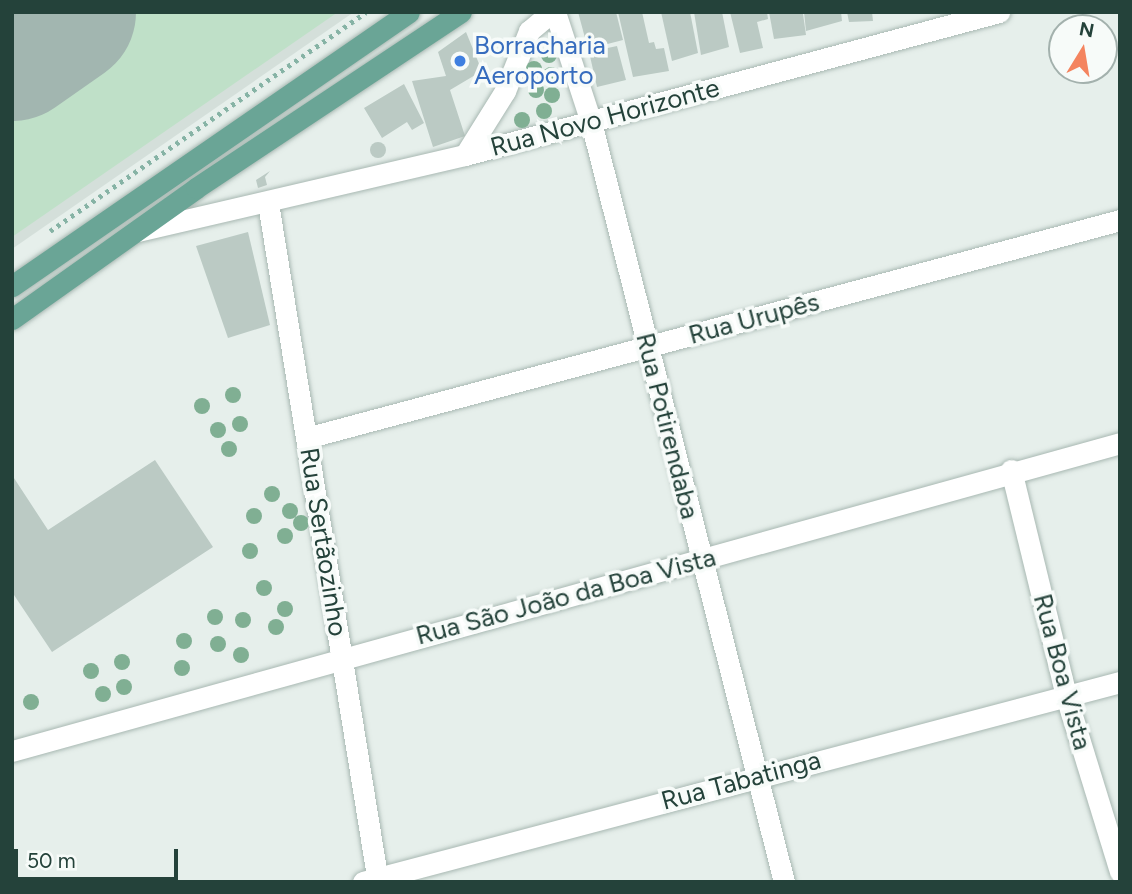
<!DOCTYPE html>
<meta charset="utf-8">
<style>
body{margin:0}
#map{position:relative;width:1132px;height:894px;overflow:hidden;background:#e6efeb;font-family:Figtree,sans-serif}
div>[style]{position:absolute}
.built>*{inset:0;background:#d4dfda}
.green>*{inset:0;background:#bfe0c8}
.runway>*{height:147px;margin:-73.5px;padding:0 73.5px;transform-origin:73.5px;border-radius:73.5px;background:#a2b6b0}
.building>*{inset:0;background:#bbcac4}
.round{border-radius:50%}
.path>*{height:4.5px;margin-top:-2.25px;transform-origin:0;background:repeating-linear-gradient(90deg,#86b3a5 0 3.5px,transparent 0 8.5px)}
.roads{filter:drop-shadow(0 0 2px #a8b8b2) drop-shadow(0 0 2px #a8b8b2)}
.minor>*{height:21px;margin:-10.5px;padding:0 10.5px;transform-origin:10.5px;border-radius:10.5px;background:#fff}
.major>*{height:21px;margin:-10.5px;padding:0 10.5px;transform-origin:10.5px;border-radius:10.5px;background:#6aa596}
.trees>*{width:16px;height:16px;margin:-8px;border-radius:50%;background:#80af93}
.dots>*{width:19px;height:19px;translate:-50% -50%;box-sizing:border-box;border:4px solid #f7fbf9;border-radius:50%}
span{translate:-50% -50%;white-space:nowrap;text-align:center;line-height:1.15;-webkit-text-stroke:7px #f7fbf9;paint-order:stroke}
.shop-label{font-size:26px;color:#366cbe}
.left{translate:0 -50%;text-align:left}
.street-label{font-size:26px;color:#24423a}
.frame{position:absolute;inset:0;border:14px solid #24423a;pointer-events:none}
.north{position:absolute;left:1048px;top:14px;width:70px;height:70px;box-sizing:border-box;background:#f7fbf9;border:2px solid #a3b1ad;border-radius:50%;rotate:11deg;font-size:19px;font-weight:700;line-height:28px;text-align:center;color:#24423a}
.north::after{content:'';display:block;margin:auto;width:24px;height:32px;background:#f4845f;clip-path:polygon(50% 0,100% 100%,50% 72%,0 100%)}
.scale{position:absolute;left:14px;top:849px;width:164px;height:32px;box-sizing:border-box;border:4px solid #24423a;border-top:0;padding-left:9px;font-size:21px;line-height:24px;white-space:nowrap;color:#24423a;-webkit-text-stroke:5px #f7fbf9;paint-order:stroke}
</style>
<div id="map">
<div class="built">
<i style="clip-path:polygon(12px 12px,354px 12px,12px 249px)"></i>
</div>
<div class="green">
<i style="clip-path:polygon(126px 12px,338px 12px,12px 237px,12px 92px)"></i>
</div>
<div class="runway">
<i style="left:12px;top:47px;width:61px;rotate:-35deg"></i>
</div>
<div class="building">
<i style="clip-path:polygon(578px 12px,616px 12px,623px 40px,588px 49px)"></i>
<i style="clip-path:polygon(618px 12px,642px 12px,649px 43px,654px 42px,656px 49px,664px 48px,669px 71px,633px 77px)"></i>
<i style="clip-path:polygon(661px 12px,690px 12px,698px 53px,672px 61px)"></i>
<i style="clip-path:polygon(694px 12px,722px 12px,729px 47px,701px 55px)"></i>
<i style="clip-path:polygon(730px 12px,767px 12px,768px 19px,757px 22px,763px 48px,740px 53px)"></i>
<i style="clip-path:polygon(769px 12px,803px 14px,806px 35px,774px 39px)"></i>
<i style="clip-path:polygon(804px 12px,841px 12px,842px 21px,806px 31px)"></i>
<i style="clip-path:polygon(847px 12px,872px 12px,873px 21px,849px 22px)"></i>
<i style="clip-path:polygon(466px 32px,482px 71px,450px 90px,465px 136px,433px 147px,412px 81px,446px 76px,438px 52px)"></i>
<i style="clip-path:polygon(617px 46px,626px 80px,597px 87px,589px 52px)"></i>
<i style="clip-path:polygon(404px 84px,424px 123px,412px 130px,407px 122px,382px 138px,364px 108px)"></i>
<i class="round" style="left:370px;top:142px;width:16px;height:16px"></i>
<i style="clip-path:polygon(270px 171px,265px 177px,267px 185px,258px 188px,256px 180px)"></i>
<i style="clip-path:polygon(248px 232px,270px 325px,228px 338px,196px 246px)"></i>
<i style="clip-path:polygon(155px 460px,213px 547px,52px 652px,12px 592px,12px 475px,48px 530px)"></i>
</div>
<div class="path">
<i style="left:50px;top:231px;width:384px;rotate:-34.7deg"></i>
</div>
<div class="roads">
<div class="minor">
<i style="left:555px;top:12px;width:116px;rotate:71.9deg"></i>
<i style="left:591px;top:122px;width:784px;rotate:75.75deg"></i>
<i style="left:465px;top:155px;width:75px;rotate:-58deg"></i>
<i style="left:505px;top:91px;width:65px;rotate:-68.2deg"></i>
<i style="left:529px;top:31px;width:30px;rotate:-40deg"></i>
<i style="left:268px;top:203px;width:688px;rotate:80.8deg"></i>
<i style="left:138px;top:231px;width:336px;rotate:-13.1deg"></i>
<i style="left:465px;top:155px;width:553px;rotate:-14.99deg"></i>
<i style="left:306px;top:438px;width:843px;rotate:-14.99deg"></i>
<i style="left:1011px;top:470px;width:233px;rotate:76.3deg"></i>
<i style="left:1066px;top:696px;width:184px;rotate:72.9deg"></i>
<i style="left:12px;top:751px;width:1150px;rotate:-15.53deg"></i>
<i style="left:363px;top:882px;width:783px;rotate:-14.8deg"></i>
</div>
<div class="major">
<i style="left:12px;top:286px;width:482px;rotate:-34.6deg"></i>
<i style="left:12px;top:319px;width:226px;rotate:-35.4deg"></i>
<i style="left:196px;top:188px;width:318px;rotate:-33.6deg"></i>
</div>
</div>
<div class="trees">
<i style="left:549px;top:55px"></i>
<i style="left:534px;top:69px"></i>
<i style="left:551px;top:75px"></i>
<i style="left:536px;top:90px"></i>
<i style="left:552px;top:95px"></i>
<i style="left:544px;top:111px"></i>
<i style="left:522px;top:120px"></i>
<i style="left:233px;top:395px"></i>
<i style="left:202px;top:406px"></i>
<i style="left:240px;top:424px"></i>
<i style="left:218px;top:430px"></i>
<i style="left:229px;top:449px"></i>
<i style="left:272px;top:494px"></i>
<i style="left:290px;top:511px"></i>
<i style="left:254px;top:516px"></i>
<i style="left:301px;top:523px"></i>
<i style="left:285px;top:536px"></i>
<i style="left:250px;top:551px"></i>
<i style="left:264px;top:588px"></i>
<i style="left:285px;top:609px"></i>
<i style="left:215px;top:617px"></i>
<i style="left:243px;top:620px"></i>
<i style="left:276px;top:627px"></i>
<i style="left:184px;top:641px"></i>
<i style="left:218px;top:644px"></i>
<i style="left:241px;top:655px"></i>
<i style="left:122px;top:662px"></i>
<i style="left:182px;top:668px"></i>
<i style="left:91px;top:671px"></i>
<i style="left:124px;top:687px"></i>
<i style="left:103px;top:694px"></i>
<i style="left:31px;top:702px"></i>
</div>
<div class="dots">
<i style="left:460px;top:61px;background:#3f7fe0"></i>
</div>
<div class="shop-label">
<span class="left" style="left:474px;top:61px">Borracharia<br>Aeroporto</span>
</div>
<div class="street-label">
<span style="left:605px;top:118px;rotate:-15deg">Rua Novo Horizonte</span>
<span style="left:754px;top:319px;rotate:-15deg">Rua Urupês</span>
<span style="left:667px;top:426px;rotate:76deg">Rua Potirendaba</span>
<span style="left:323px;top:542px;rotate:81deg">Rua Sertãozinho</span>
<span style="left:566px;top:597px;rotate:-15deg">Rua São João da Boa Vista</span>
<span style="left:1062px;top:672px;rotate:75deg">Rua Boa Vista</span>
<span style="left:741px;top:781px;rotate:-15deg">Rua Tabatinga</span>
</div>
<div class="frame"></div>
<div class="north">N</div>
<div class="scale">50 m</div>
</div>
